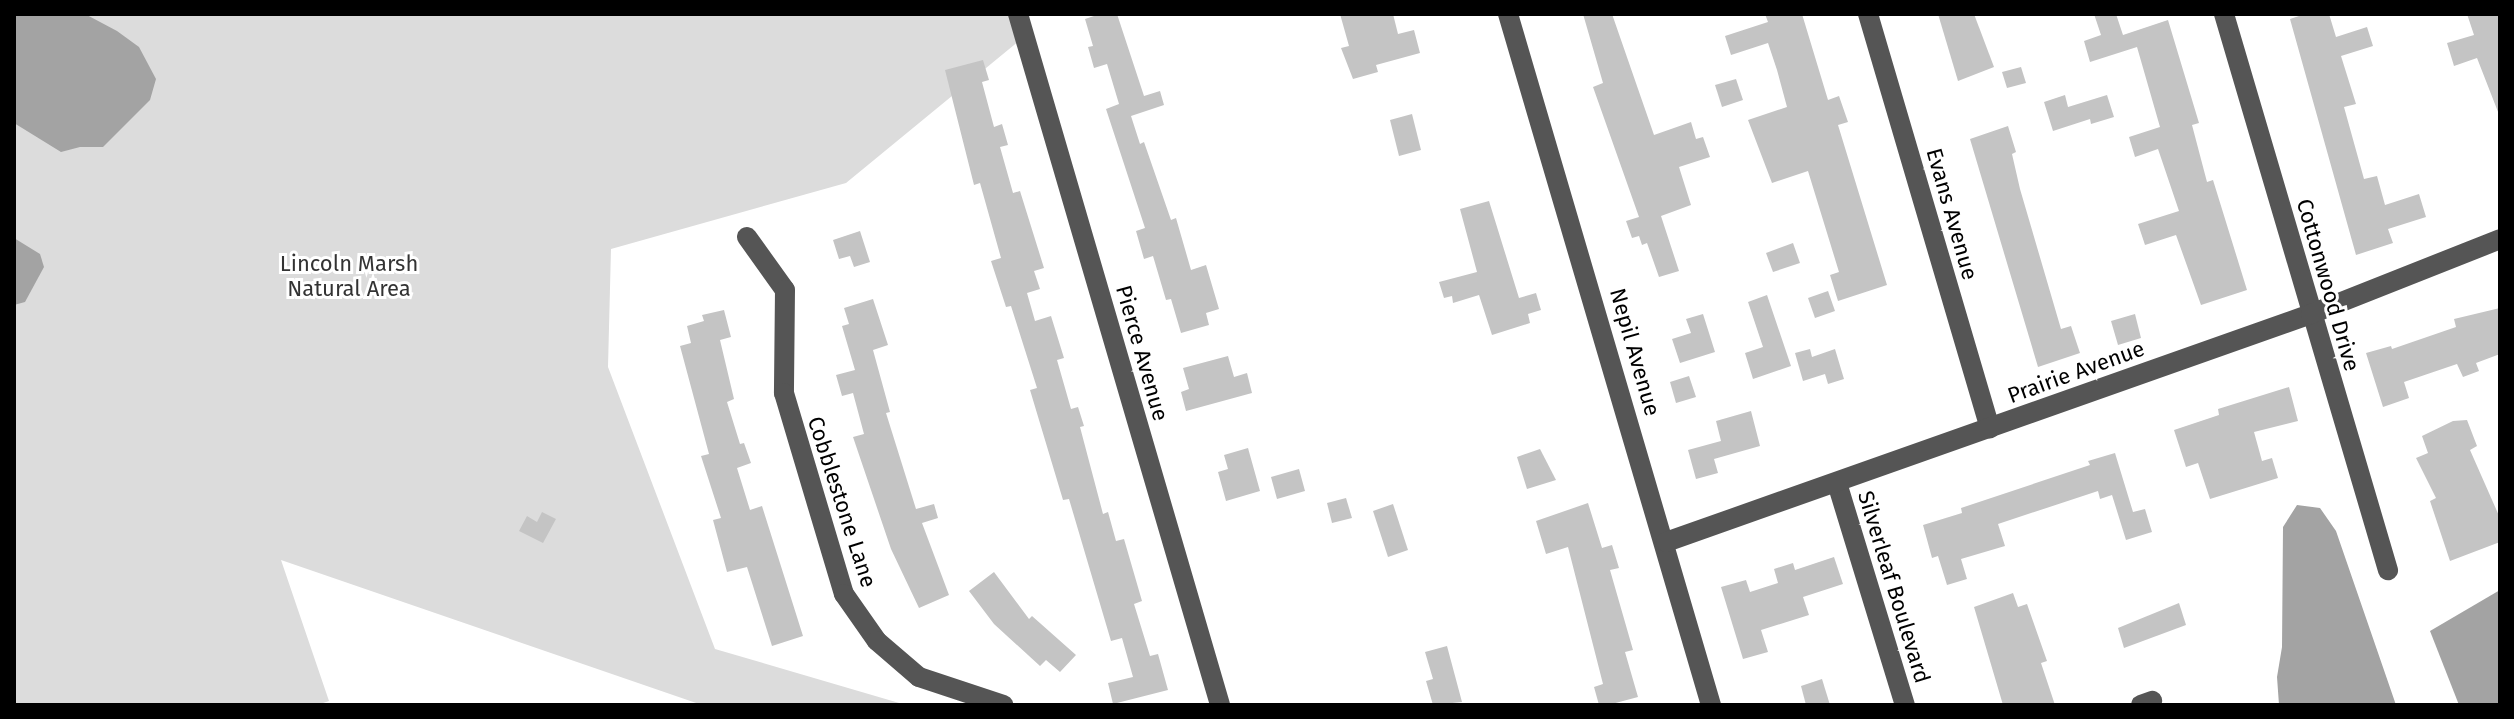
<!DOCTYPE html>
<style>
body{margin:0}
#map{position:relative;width:2514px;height:719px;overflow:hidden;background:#fff;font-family:"Fira Sans",sans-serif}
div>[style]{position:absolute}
.green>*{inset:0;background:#dcdcdc}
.water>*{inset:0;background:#a3a3a3}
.building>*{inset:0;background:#c4c4c4}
.minor>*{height:20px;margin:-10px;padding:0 10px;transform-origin:10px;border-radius:10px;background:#555}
span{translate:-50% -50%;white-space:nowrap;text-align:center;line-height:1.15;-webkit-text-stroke:6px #fff;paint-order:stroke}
.street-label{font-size:22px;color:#000}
.park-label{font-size:22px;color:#333}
.frame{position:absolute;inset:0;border:16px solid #000;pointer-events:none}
</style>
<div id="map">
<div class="green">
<i style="clip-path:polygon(14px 14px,1018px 14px,1025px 36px,846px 183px,611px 249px,608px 367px,715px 649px,906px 705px,702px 705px,281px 560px,329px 701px,317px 705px,14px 705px)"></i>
</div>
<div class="water">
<i style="clip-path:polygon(14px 14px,85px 14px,117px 31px,139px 47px,156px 79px,150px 100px,103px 147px,80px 147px,61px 152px,14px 123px)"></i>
<i style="clip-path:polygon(14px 238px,40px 254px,44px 267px,25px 302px,14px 305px)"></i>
<i style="clip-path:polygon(2297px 505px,2320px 508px,2336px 531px,2396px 705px,2279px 705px,2277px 677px,2282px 647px,2283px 527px)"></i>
<i style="clip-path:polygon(2500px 590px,2500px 705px,2459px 705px,2430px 631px)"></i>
</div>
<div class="building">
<i style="clip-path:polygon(1100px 14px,1117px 14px,1144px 96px,1160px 91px,1164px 105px,1131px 116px,1140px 144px,1144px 142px,1171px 220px,1176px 218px,1191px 270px,1206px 265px,1219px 309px,1206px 313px,1209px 325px,1181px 333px,1171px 299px,1166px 300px,1153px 256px,1144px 259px,1136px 231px,1145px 228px,1106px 109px,1119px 104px,1107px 64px,1094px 68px,1088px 47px,1093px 46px,1085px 19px)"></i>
<i style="clip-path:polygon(1340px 14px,1393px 14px,1398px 34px,1414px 30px,1420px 53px,1376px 65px,1378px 72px,1353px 79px,1341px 48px,1349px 46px)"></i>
<i style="clip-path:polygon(1583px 14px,1612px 14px,1654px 135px,1691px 122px,1696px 139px,1703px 137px,1710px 157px,1679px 167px,1691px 205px,1661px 216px,1679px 271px,1659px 277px,1647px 243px,1642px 245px,1639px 236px,1632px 238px,1626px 221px,1639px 217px,1593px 87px,1603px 83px)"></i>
<i style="clip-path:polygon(1765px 14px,1802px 14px,1828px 100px,1839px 96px,1848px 122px,1838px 125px,1887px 285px,1838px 301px,1830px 275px,1839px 272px,1808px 171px,1772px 183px,1748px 120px,1787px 107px,1777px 70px,1768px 43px,1731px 55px,1725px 36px,1768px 22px)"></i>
<i style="clip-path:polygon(1938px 14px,1974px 14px,1994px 67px,1958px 81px)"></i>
<i style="clip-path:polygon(2094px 14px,2116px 14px,2123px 35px,2168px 20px,2199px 123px,2192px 125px,2207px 182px,2213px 180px,2247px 290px,2201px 305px,2176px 235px,2145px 245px,2138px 224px,2179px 211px,2158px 149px,2135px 157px,2129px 137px,2160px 127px,2137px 47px,2090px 62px,2084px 41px,2101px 35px)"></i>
<i style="clip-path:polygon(2305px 14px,2329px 14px,2336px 37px,2367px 27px,2373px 46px,2341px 56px,2356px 104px,2344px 107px,2364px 179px,2377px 176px,2385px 205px,2419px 194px,2426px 217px,2388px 229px,2393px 243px,2356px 255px,2290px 19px)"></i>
<i style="clip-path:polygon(2467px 14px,2500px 14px,2500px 117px,2477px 58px,2454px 66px,2447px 43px,2474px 35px)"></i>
<i style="clip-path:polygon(983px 60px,989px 80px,982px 82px,994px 127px,1002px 124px,1008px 145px,1000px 147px,1013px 193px,1020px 191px,1044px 268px,1034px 271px,1040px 289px,1027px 293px,1035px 321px,1051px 316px,1064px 358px,1057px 360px,1071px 409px,1078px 407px,1084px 426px,1080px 427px,1103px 514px,1108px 512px,1116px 541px,1124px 539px,1142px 601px,1134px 604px,1150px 656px,1158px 654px,1168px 690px,1113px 704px,1108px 683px,1133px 677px,1122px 638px,1111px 641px,1069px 499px,1063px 500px,1030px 390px,1037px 388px,1011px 306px,1006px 307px,991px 261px,1001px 258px,980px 183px,974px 185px,945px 70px)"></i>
<i style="clip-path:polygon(2021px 67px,2026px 83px,2007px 88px,2002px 72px)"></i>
<i style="clip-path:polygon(1736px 79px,1743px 100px,1722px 107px,1715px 85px)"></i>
<i style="clip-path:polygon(2065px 95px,2068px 107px,2107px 95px,2114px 117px,2091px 124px,2090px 119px,2053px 131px,2044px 102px)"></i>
<i style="clip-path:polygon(1412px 114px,1421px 150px,1399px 156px,1390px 120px)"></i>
<i style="clip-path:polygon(2008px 126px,2016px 152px,2012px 154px,2020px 189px,2061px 329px,2071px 326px,2080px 353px,2038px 367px,1970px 139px)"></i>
<i style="clip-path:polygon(1489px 201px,1519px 298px,1536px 293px,1541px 310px,1528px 314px,1530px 323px,1492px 335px,1479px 295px,1453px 303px,1452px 296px,1444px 298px,1439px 282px,1477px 272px,1460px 209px)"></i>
<i style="clip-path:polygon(860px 231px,870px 262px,854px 267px,850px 256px,839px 259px,833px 240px)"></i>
<i style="clip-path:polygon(1793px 243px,1800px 263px,1773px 272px,1766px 253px)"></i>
<i style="clip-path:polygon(1828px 291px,1835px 311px,1815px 318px,1808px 298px)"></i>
<i style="clip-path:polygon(1767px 295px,1791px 366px,1753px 379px,1745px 353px,1763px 347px,1748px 302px)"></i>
<i style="clip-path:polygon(873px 299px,888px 345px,873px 350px,890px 412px,886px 413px,916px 509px,934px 504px,938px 518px,922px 523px,949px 595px,919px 608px,891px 549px,853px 437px,864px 434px,853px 393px,842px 396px,836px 375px,855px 370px,842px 326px,849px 324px,844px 308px)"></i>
<i style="clip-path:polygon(2500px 308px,2500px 354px,2476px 363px,2479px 371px,2463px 377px,2457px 364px,2404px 382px,2409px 398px,2383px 407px,2366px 353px,2391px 346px,2392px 349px,2456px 327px,2454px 319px)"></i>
<i style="clip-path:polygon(724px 310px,731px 337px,720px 340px,734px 399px,727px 402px,740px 444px,744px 443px,751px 463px,737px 468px,750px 510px,762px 506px,803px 636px,772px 646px,747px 567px,727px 572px,713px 520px,721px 518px,701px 456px,709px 454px,680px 346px,691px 343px,687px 326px,704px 321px,702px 315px)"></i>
<i style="clip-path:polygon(1703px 314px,1715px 352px,1680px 363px,1672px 339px,1691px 333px,1686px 319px)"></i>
<i style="clip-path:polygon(2135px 314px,2141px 338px,2118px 345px,2111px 321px)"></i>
<i style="clip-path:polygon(1810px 349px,1812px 357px,1835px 349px,1844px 379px,1828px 384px,1825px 374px,1803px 381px,1795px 353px)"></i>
<i style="clip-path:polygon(1228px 356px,1234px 377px,1247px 373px,1252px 393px,1186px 411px,1181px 392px,1189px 389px,1183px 368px)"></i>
<i style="clip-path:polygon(1689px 376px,1696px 397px,1676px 403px,1670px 382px)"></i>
<i style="clip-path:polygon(2289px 387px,2298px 421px,2254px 432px,2262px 461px,2272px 458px,2278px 478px,2210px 499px,2198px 463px,2186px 467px,2174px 430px,2219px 415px,2218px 409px)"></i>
<i style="clip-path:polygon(1751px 411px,1760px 446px,1714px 459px,1718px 473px,1696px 479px,1688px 450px,1721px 441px,1716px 421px)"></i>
<i style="clip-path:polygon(2467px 420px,2477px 446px,2470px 450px,2500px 518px,2500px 542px,2450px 561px,2430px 501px,2436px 498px,2416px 458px,2428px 453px,2422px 436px,2453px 421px)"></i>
<i style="clip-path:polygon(1248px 448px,1260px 491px,1226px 501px,1218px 472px,1228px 469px,1224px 455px)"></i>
<i style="clip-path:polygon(1540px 449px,1556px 480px,1527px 489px,1517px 457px)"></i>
<i style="clip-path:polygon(2115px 453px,2133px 512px,2145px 509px,2152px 532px,2126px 540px,2112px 495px,2100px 499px,2098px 491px,1998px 524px,2005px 546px,1961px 559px,1967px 579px,1947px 585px,1938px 556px,1932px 558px,1923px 525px,1962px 513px,1961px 508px,2090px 465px,2088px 461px)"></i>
<i style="clip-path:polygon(1299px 469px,1305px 491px,1277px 499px,1271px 477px)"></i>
<i style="clip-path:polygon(1346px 498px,1352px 518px,1332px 523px,1327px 503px)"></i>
<i style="clip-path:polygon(1588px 503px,1602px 548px,1612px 545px,1619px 568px,1610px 570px,1633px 650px,1625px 652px,1638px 697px,1608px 705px,1599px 705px,1594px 687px,1603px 684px,1568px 547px,1546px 554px,1536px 521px)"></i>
<i style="clip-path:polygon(1393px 504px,1408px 550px,1388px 557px,1373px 511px)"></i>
<i style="clip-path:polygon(542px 512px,556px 519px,543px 543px,519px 531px,527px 516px,537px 522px)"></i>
<i style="clip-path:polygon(1834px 557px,1843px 584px,1803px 597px,1809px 615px,1761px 630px,1768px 652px,1743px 659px,1721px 587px,1746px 580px,1750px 592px,1778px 583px,1774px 569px,1793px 563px,1795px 570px)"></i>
<i style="clip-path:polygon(994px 572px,1029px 619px,1032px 616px,1076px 655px,1060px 672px,1046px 660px,1040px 666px,994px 624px,969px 591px)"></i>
<i style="clip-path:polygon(2013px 593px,2018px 607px,2027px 604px,2047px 661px,2041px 663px,2055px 705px,2003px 705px,1974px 607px)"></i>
<i style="clip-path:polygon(2179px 603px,2186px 625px,2124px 648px,2118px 628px)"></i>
<i style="clip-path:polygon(1447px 646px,1462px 702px,1433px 705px,1426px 681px,1433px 679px,1425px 652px)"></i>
<i style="clip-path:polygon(1822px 679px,1830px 705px,1806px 705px,1801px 686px)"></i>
</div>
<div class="minor">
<i style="left:1018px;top:14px;width:720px;rotate:73.7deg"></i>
<i style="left:1508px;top:14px;width:720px;rotate:73.63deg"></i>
<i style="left:1868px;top:14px;width:432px;rotate:73.6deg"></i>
<i style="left:2224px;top:14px;width:580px;rotate:73.57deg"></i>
<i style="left:747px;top:237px;width:65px;rotate:54.4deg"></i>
<i style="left:785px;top:290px;width:103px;rotate:90.6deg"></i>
<i style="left:784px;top:393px;width:210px;rotate:73.4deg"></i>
<i style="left:844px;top:594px;width:57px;rotate:54.9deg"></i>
<i style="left:877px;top:641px;width:55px;rotate:40.6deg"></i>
<i style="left:919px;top:677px;width:89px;rotate:18.4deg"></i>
<i style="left:1837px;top:483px;width:232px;rotate:73deg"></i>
<i style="left:1666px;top:542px;width:684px;rotate:-19.47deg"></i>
<i style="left:2311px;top:314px;width:203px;rotate:-21.6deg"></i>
<i style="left:2141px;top:705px;width:12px;rotate:-20deg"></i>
</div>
<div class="street-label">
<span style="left:1952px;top:214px;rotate:74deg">Evans Avenue</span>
<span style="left:2328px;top:285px;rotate:74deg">Cottonwood Drive</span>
<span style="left:1635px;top:352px;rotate:74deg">Nepil Avenue</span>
<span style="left:1142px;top:353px;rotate:74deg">Pierce Avenue</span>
<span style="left:2076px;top:372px;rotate:-20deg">Prairie Avenue</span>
<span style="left:842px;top:502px;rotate:72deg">Cobblestone Lane</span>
<span style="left:1894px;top:587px;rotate:73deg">Silverleaf Boulevard</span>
</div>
<div class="park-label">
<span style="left:349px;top:276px">Lincoln Marsh<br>Natural Area</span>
</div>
<div class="frame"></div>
</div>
